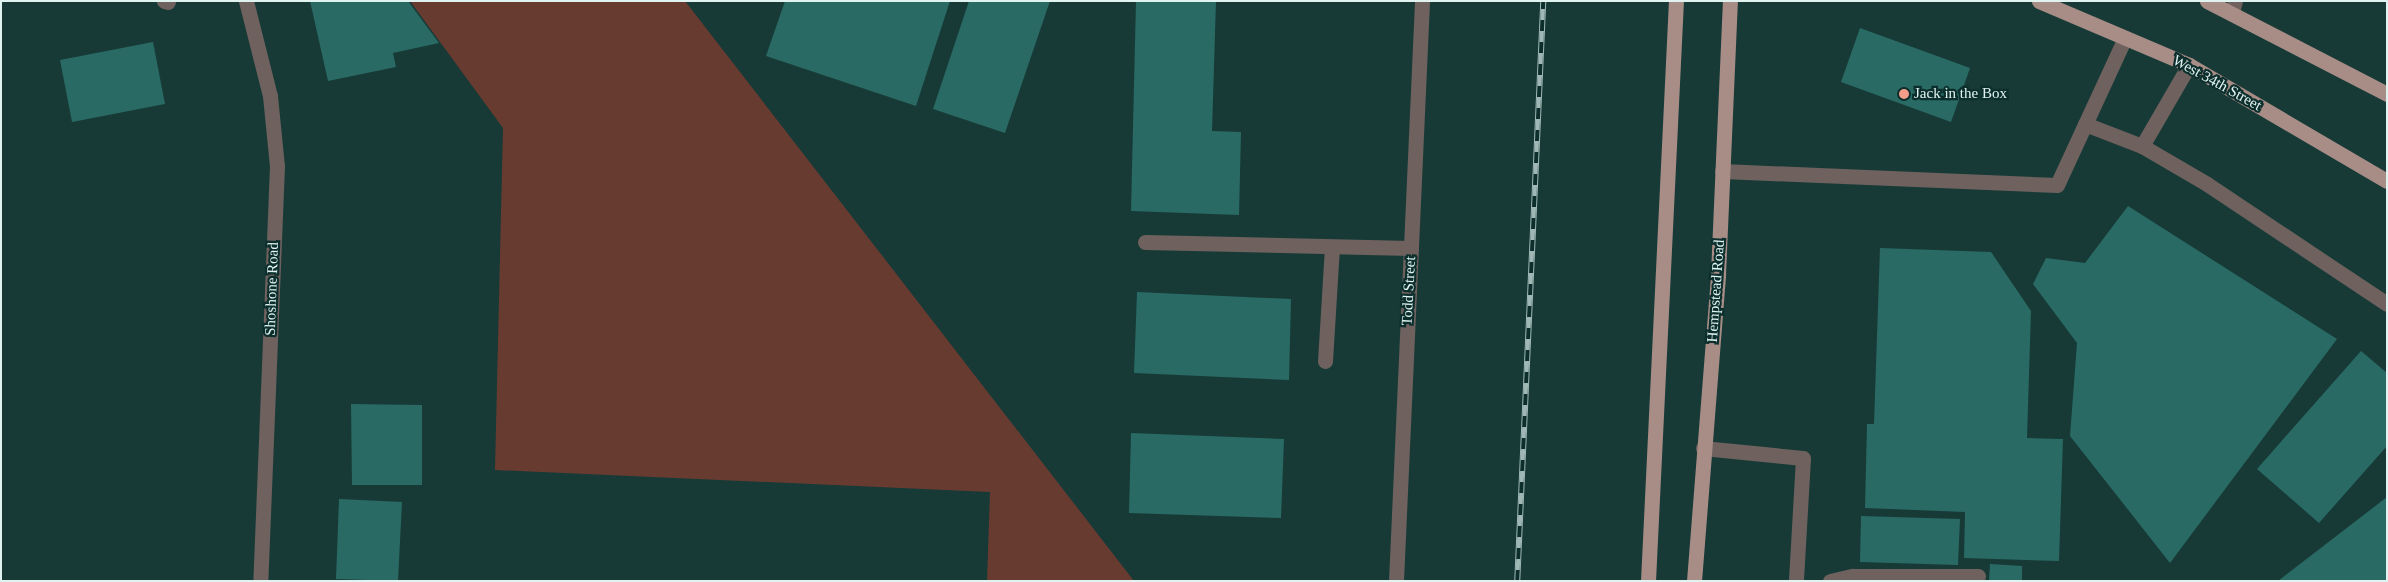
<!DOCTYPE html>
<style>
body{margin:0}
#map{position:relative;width:2388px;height:582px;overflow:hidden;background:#173a37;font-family:"Times New Roman",serif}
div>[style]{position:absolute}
.green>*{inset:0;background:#683b31}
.building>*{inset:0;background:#2a6a64}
.minor>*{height:15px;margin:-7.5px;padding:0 7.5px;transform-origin:7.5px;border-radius:7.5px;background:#6e615e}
.major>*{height:15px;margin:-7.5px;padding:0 7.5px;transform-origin:7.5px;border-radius:7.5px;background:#a88d87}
.rail>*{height:5.5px;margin-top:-2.75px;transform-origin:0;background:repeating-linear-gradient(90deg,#0c2f2d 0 11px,#a0b8b5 0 22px);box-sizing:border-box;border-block:1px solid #a0b8b5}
.dots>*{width:14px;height:14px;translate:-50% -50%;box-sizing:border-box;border:2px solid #0c2f2d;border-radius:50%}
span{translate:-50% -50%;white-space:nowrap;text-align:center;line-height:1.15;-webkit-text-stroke:4.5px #0c2f2d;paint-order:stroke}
.street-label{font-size:15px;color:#e0f3f0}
.poi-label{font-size:15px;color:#e0f3f0}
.left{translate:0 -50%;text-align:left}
.frame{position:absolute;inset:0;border:2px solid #e0f3f0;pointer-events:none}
</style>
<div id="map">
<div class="green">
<i style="clip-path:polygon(410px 1px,685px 1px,1134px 581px,987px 581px,990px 492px,495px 470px,503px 128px)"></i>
</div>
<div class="building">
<i style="clip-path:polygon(310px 1px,408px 1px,439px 43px,393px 53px,396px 67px,328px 81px)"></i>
<i style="clip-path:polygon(785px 1px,950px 1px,916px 106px,766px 56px)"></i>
<i style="clip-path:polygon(969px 1px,1050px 1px,1005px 133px,933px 109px)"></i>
<i style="clip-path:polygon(1136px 1px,1216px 1px,1212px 131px,1241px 132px,1239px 215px,1131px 211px)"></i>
<i style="clip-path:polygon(1860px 28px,1970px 68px,1951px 122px,1841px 82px)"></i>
<i style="clip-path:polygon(153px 42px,165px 104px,72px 122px,60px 60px)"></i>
<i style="clip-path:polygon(2128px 206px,2337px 339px,2170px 563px,2070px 436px,2077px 343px,2033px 284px,2046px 258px,2085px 263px)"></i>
<i style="clip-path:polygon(1880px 248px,1991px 252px,2031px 311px,2027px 438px,2063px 439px,2059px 561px,1964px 558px,1965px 512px,1865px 508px,1867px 424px,1874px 424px)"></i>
<i style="clip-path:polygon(1137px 292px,1291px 299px,1289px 380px,1134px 373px)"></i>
<i style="clip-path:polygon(2361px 351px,2387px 373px,2387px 446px,2319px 523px,2257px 469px)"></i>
<i style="clip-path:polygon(351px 404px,422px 405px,422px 485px,352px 485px)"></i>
<i style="clip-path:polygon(1131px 433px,1284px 439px,1281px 518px,1129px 513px)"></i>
<i style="clip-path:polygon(2387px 497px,2387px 581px,2278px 581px)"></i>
<i style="clip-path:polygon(339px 499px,402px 502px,398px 581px,336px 579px)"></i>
<i style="clip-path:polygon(1861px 516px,1960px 519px,1958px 565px,1860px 562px)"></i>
<i style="clip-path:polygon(1990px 564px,2022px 566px,2022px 581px,1989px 581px)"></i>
</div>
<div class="minor">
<i style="left:164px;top:1px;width:4px;rotate:14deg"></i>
<i style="left:246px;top:1px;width:98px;rotate:75.8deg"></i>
<i style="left:270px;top:96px;width:70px;rotate:84.3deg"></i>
<i style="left:277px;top:166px;width:415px;rotate:92.3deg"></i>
<i style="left:2232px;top:12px;width:11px;rotate:-75deg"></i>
<i style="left:2085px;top:124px;width:61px;rotate:21.1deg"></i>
<i style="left:2142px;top:146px;width:75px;rotate:30.3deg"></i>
<i style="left:2207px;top:184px;width:216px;rotate:33.7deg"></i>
<i style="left:2142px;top:146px;width:94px;rotate:-59.9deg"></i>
<i style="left:1722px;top:171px;width:335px;rotate:2.4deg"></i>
<i style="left:2057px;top:185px;width:162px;rotate:-65.2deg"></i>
<i style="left:1145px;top:242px;width:266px;rotate:1.3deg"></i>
<i style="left:1325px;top:361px;width:114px;rotate:-86.5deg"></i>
<i style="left:1703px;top:448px;width:100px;rotate:5.7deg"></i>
<i style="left:1803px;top:458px;width:123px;rotate:93.3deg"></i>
<i style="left:1396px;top:581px;width:581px;rotate:-87.43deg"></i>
<i style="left:1830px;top:581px;width:23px;rotate:-13deg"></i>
<i style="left:1852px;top:576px;width:126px"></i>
</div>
<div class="major">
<i style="left:2039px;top:1px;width:163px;rotate:23.1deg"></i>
<i style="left:2189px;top:65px;width:229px;rotate:30.4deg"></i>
<i style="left:2207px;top:1px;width:203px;rotate:27.3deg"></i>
<i style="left:1648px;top:581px;width:581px;rotate:-87.24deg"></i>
<i style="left:1694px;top:581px;width:308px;rotate:-85.5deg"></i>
<i style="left:1718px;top:274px;width:273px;rotate:-87.5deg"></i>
</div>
<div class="rail">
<i style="left:1517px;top:581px;width:581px;rotate:-87.43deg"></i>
</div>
<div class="dots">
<i style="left:1904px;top:94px;background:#f49e8a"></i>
</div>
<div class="street-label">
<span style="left:2217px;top:83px;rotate:29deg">West 34th Street</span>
<span style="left:272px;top:289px;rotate:-88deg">Shoshone Road</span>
<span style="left:1409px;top:291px;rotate:-87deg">Todd Street</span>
<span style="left:1716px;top:291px;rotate:-86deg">Hempstead Road</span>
</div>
<div class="poi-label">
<span class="left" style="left:1914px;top:94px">Jack in the Box</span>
</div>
<div class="frame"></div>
</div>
